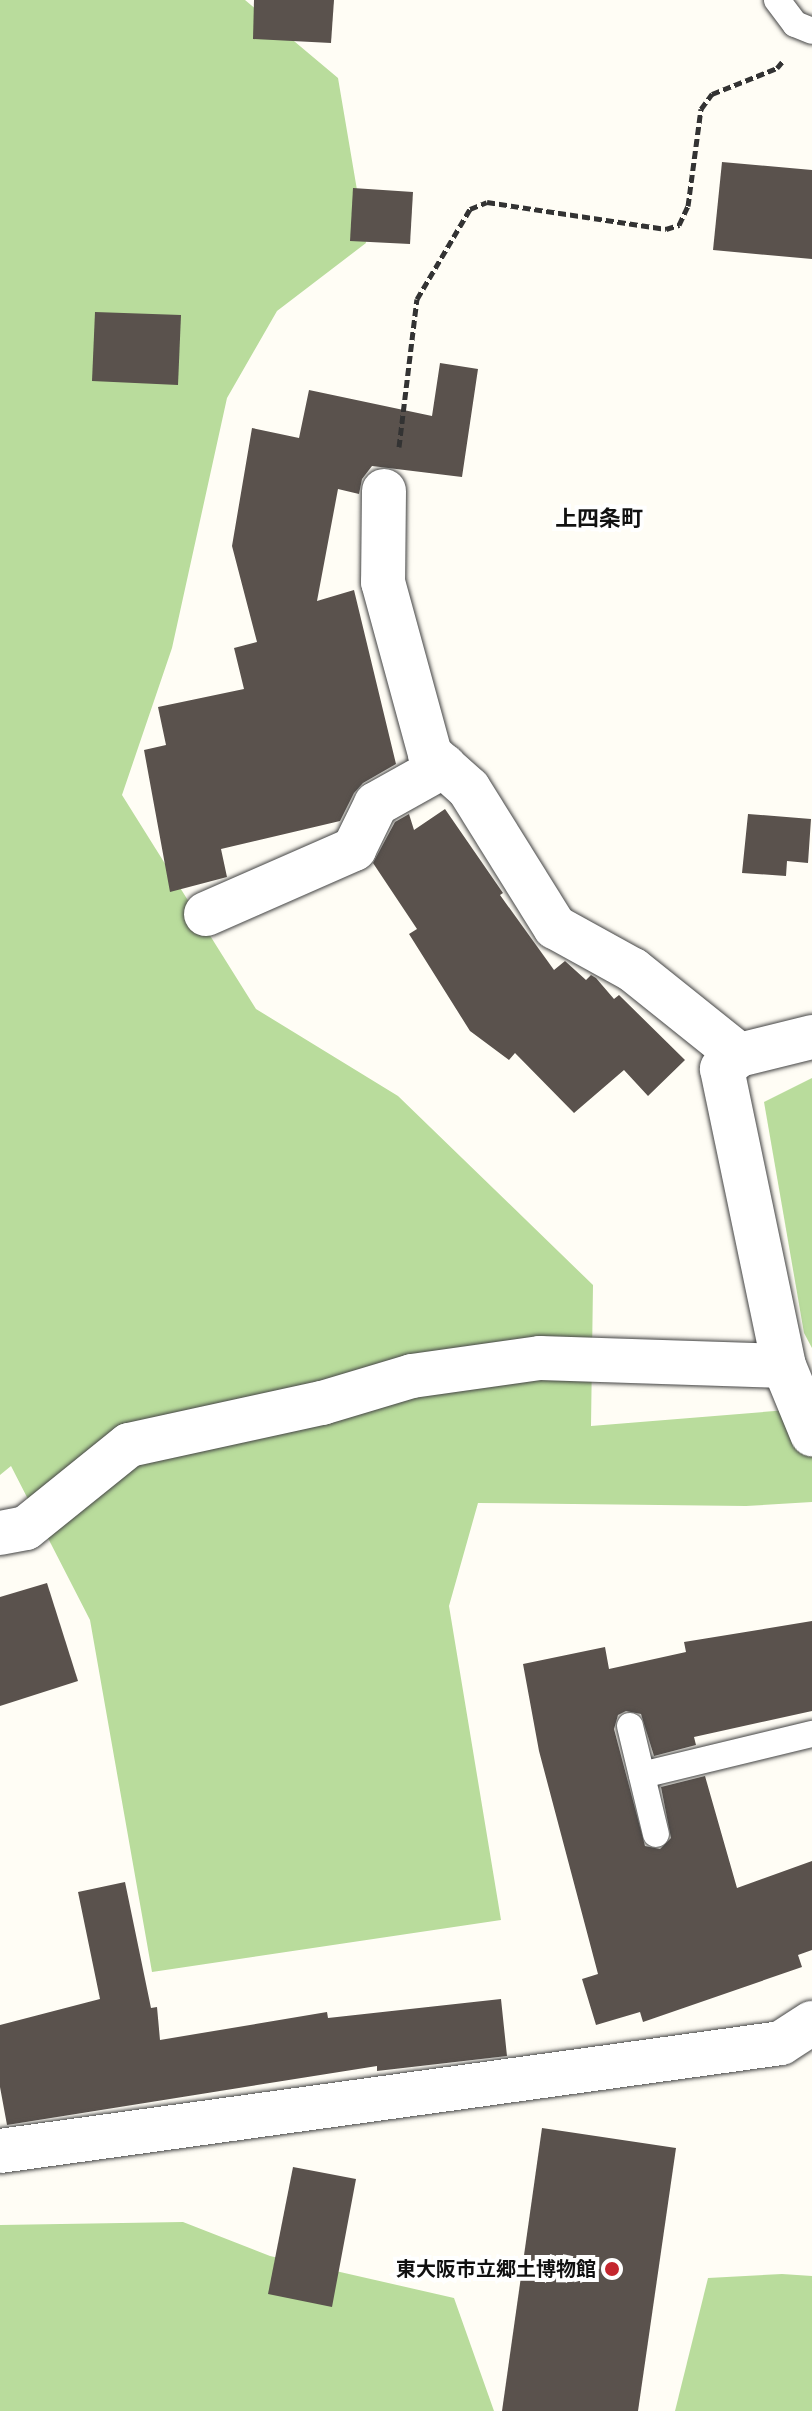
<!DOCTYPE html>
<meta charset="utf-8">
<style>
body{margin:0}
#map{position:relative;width:812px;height:2411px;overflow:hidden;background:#fffdf5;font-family:"Source Serif 4","Noto Sans JP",serif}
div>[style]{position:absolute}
.forest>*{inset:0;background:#b9dc9c}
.building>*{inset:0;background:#5a524d}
.path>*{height:5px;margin-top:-2.5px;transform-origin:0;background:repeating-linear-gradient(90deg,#333 0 8px,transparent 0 12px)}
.roads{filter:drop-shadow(0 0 2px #444) drop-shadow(0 0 2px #444)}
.service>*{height:26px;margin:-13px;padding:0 13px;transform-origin:13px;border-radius:13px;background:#fff}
.minor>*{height:44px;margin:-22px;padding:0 22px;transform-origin:22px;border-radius:22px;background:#fff}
.dots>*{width:22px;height:22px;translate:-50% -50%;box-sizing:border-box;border:4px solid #fff;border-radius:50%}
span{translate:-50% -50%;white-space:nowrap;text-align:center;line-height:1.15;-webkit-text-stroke:8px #fff;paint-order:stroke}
.poi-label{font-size:20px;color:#111;font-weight:700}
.right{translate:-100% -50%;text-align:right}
.neighbourhood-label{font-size:22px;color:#111;font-weight:700}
</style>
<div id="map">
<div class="forest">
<i style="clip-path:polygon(0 0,245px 0,338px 78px,366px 243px,277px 311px,227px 398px,172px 648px,122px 795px,256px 1009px,398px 1096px,593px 1285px,591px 1426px,812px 1408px,812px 1502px,746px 1506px,478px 1503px,449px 1606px,501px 1920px,152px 1972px,90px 1620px,11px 1466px,0 1475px)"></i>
<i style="clip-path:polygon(812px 1078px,812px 1348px,804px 1333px,764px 1102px)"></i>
<i style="clip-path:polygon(183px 2222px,270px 2256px,454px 2298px,494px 2411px,0 2411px,0 2225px)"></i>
<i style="clip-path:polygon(782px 2274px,812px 2276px,812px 2411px,675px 2411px,708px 2278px)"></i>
</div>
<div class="building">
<i style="clip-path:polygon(254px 0,334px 0,331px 43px,253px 39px)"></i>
<i style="clip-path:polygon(722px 162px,812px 170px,812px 259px,713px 250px)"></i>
<i style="clip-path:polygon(353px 188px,413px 192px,410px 244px,350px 241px)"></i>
<i style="clip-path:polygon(95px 312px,181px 315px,178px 385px,92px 381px)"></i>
<i style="clip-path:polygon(440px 363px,478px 369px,462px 477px,372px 466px,362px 479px,359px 494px,338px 489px,317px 601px,354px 590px,396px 764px,363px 783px,354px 793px,340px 821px,221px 849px,227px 877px,170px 892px,144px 750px,166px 745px,158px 707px,244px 689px,234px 648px,257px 642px,232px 546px,252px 428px,299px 438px,309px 390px,432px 416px)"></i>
<i style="clip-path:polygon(445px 809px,503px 893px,500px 895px,554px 970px,565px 961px,586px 980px,591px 975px,596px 978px,614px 999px,619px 995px,685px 1060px,648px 1096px,624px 1070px,574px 1113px,515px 1053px,509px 1060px,470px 1031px,409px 934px,417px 929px,373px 863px,395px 822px,409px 814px,414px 830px)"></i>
<i style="clip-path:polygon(748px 814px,811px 819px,808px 863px,787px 861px,786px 876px,742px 873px)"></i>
<i style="clip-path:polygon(47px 1583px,78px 1681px,0 1706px,0 1597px)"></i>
<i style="clip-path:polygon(812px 1621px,812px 1711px,694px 1737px,696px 1745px,654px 1756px,641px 1714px,626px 1711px,618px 1715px,614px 1729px,645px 1846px,660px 1849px,671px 1838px,661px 1787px,705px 1776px,737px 1888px,812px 1861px,812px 1950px,798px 1955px,802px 1967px,643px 2022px,640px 2012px,596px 2025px,582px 1979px,598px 1974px,539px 1751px,523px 1664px,605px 1647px,609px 1669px,686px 1652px,684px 1642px)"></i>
<i style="clip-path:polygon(125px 1882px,151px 2008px,157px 2007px,160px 2040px,327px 2012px,328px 2018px,501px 1999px,507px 2056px,377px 2071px,377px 2066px,7px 2125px,0 2087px,0 2025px,100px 1999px,78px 1892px)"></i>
<i style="clip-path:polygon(542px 2128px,676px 2148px,638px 2411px,502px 2411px)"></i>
<i style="clip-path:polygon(293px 2167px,356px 2179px,332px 2307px,268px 2294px)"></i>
</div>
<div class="path">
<i style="left:399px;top:447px;width:149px;rotate:-83.1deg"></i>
<i style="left:417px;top:299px;width:104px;rotate:-59.5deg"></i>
<i style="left:470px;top:209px;width:18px;rotate:-22deg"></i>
<i style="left:487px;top:202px;width:181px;rotate:8.6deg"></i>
<i style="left:666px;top:229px;width:14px;rotate:-17deg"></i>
<i style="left:679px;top:225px;width:21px;rotate:-65deg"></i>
<i style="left:688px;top:206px;width:98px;rotate:-82.4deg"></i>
<i style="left:701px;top:109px;width:19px;rotate:-54deg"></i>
<i style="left:712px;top:94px;width:70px;rotate:-21.8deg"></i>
<i style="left:777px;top:68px;width:8px;rotate:-50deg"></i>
</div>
<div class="roads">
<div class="service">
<i style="left:777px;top:0;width:30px;rotate:53deg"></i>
<i style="left:795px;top:24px;width:18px;rotate:22deg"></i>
<i style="left:630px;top:1726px;width:111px;rotate:76.5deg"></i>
<i style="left:642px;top:1775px;width:175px;rotate:-13.6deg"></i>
</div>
<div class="minor">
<i style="left:384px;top:491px;width:91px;rotate:90.6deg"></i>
<i style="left:383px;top:582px;width:178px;rotate:74.7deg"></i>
<i style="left:430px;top:754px;width:52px;rotate:41.9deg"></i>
<i style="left:469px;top:789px;width:163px;rotate:58.1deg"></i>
<i style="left:555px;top:927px;width:89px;rotate:28.9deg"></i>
<i style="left:633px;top:970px;width:136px;rotate:38.7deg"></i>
<i style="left:206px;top:914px;width:162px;rotate:-23.7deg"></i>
<i style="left:354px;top:849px;width:50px;rotate:-63.9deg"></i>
<i style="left:376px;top:804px;width:78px;rotate:-29.2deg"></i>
<i style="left:812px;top:1037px;width:75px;rotate:166.1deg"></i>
<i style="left:739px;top:1055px;width:22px;rotate:141deg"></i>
<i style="left:722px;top:1069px;width:303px;rotate:78.2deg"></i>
<i style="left:784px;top:1366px;width:74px;rotate:67.6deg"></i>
<i style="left:0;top:1533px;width:26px;rotate:-11deg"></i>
<i style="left:26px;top:1528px;width:132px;rotate:-38.9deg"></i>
<i style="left:129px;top:1445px;width:198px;rotate:-12.3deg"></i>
<i style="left:322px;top:1403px;width:94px;rotate:-16.7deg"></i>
<i style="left:412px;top:1376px;width:129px;rotate:-8deg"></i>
<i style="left:540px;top:1358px;width:244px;rotate:1.9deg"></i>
<i style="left:0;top:2151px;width:788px;rotate:-7.87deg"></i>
<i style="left:781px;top:2043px;width:37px;rotate:-33deg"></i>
</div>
</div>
<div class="dots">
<i style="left:612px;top:2269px;background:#c4262e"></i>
</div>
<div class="poi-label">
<span class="right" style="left:596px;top:2269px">東大阪市立郷土博物館</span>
</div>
<div class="neighbourhood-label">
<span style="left:599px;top:519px">上四条町</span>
</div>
</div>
